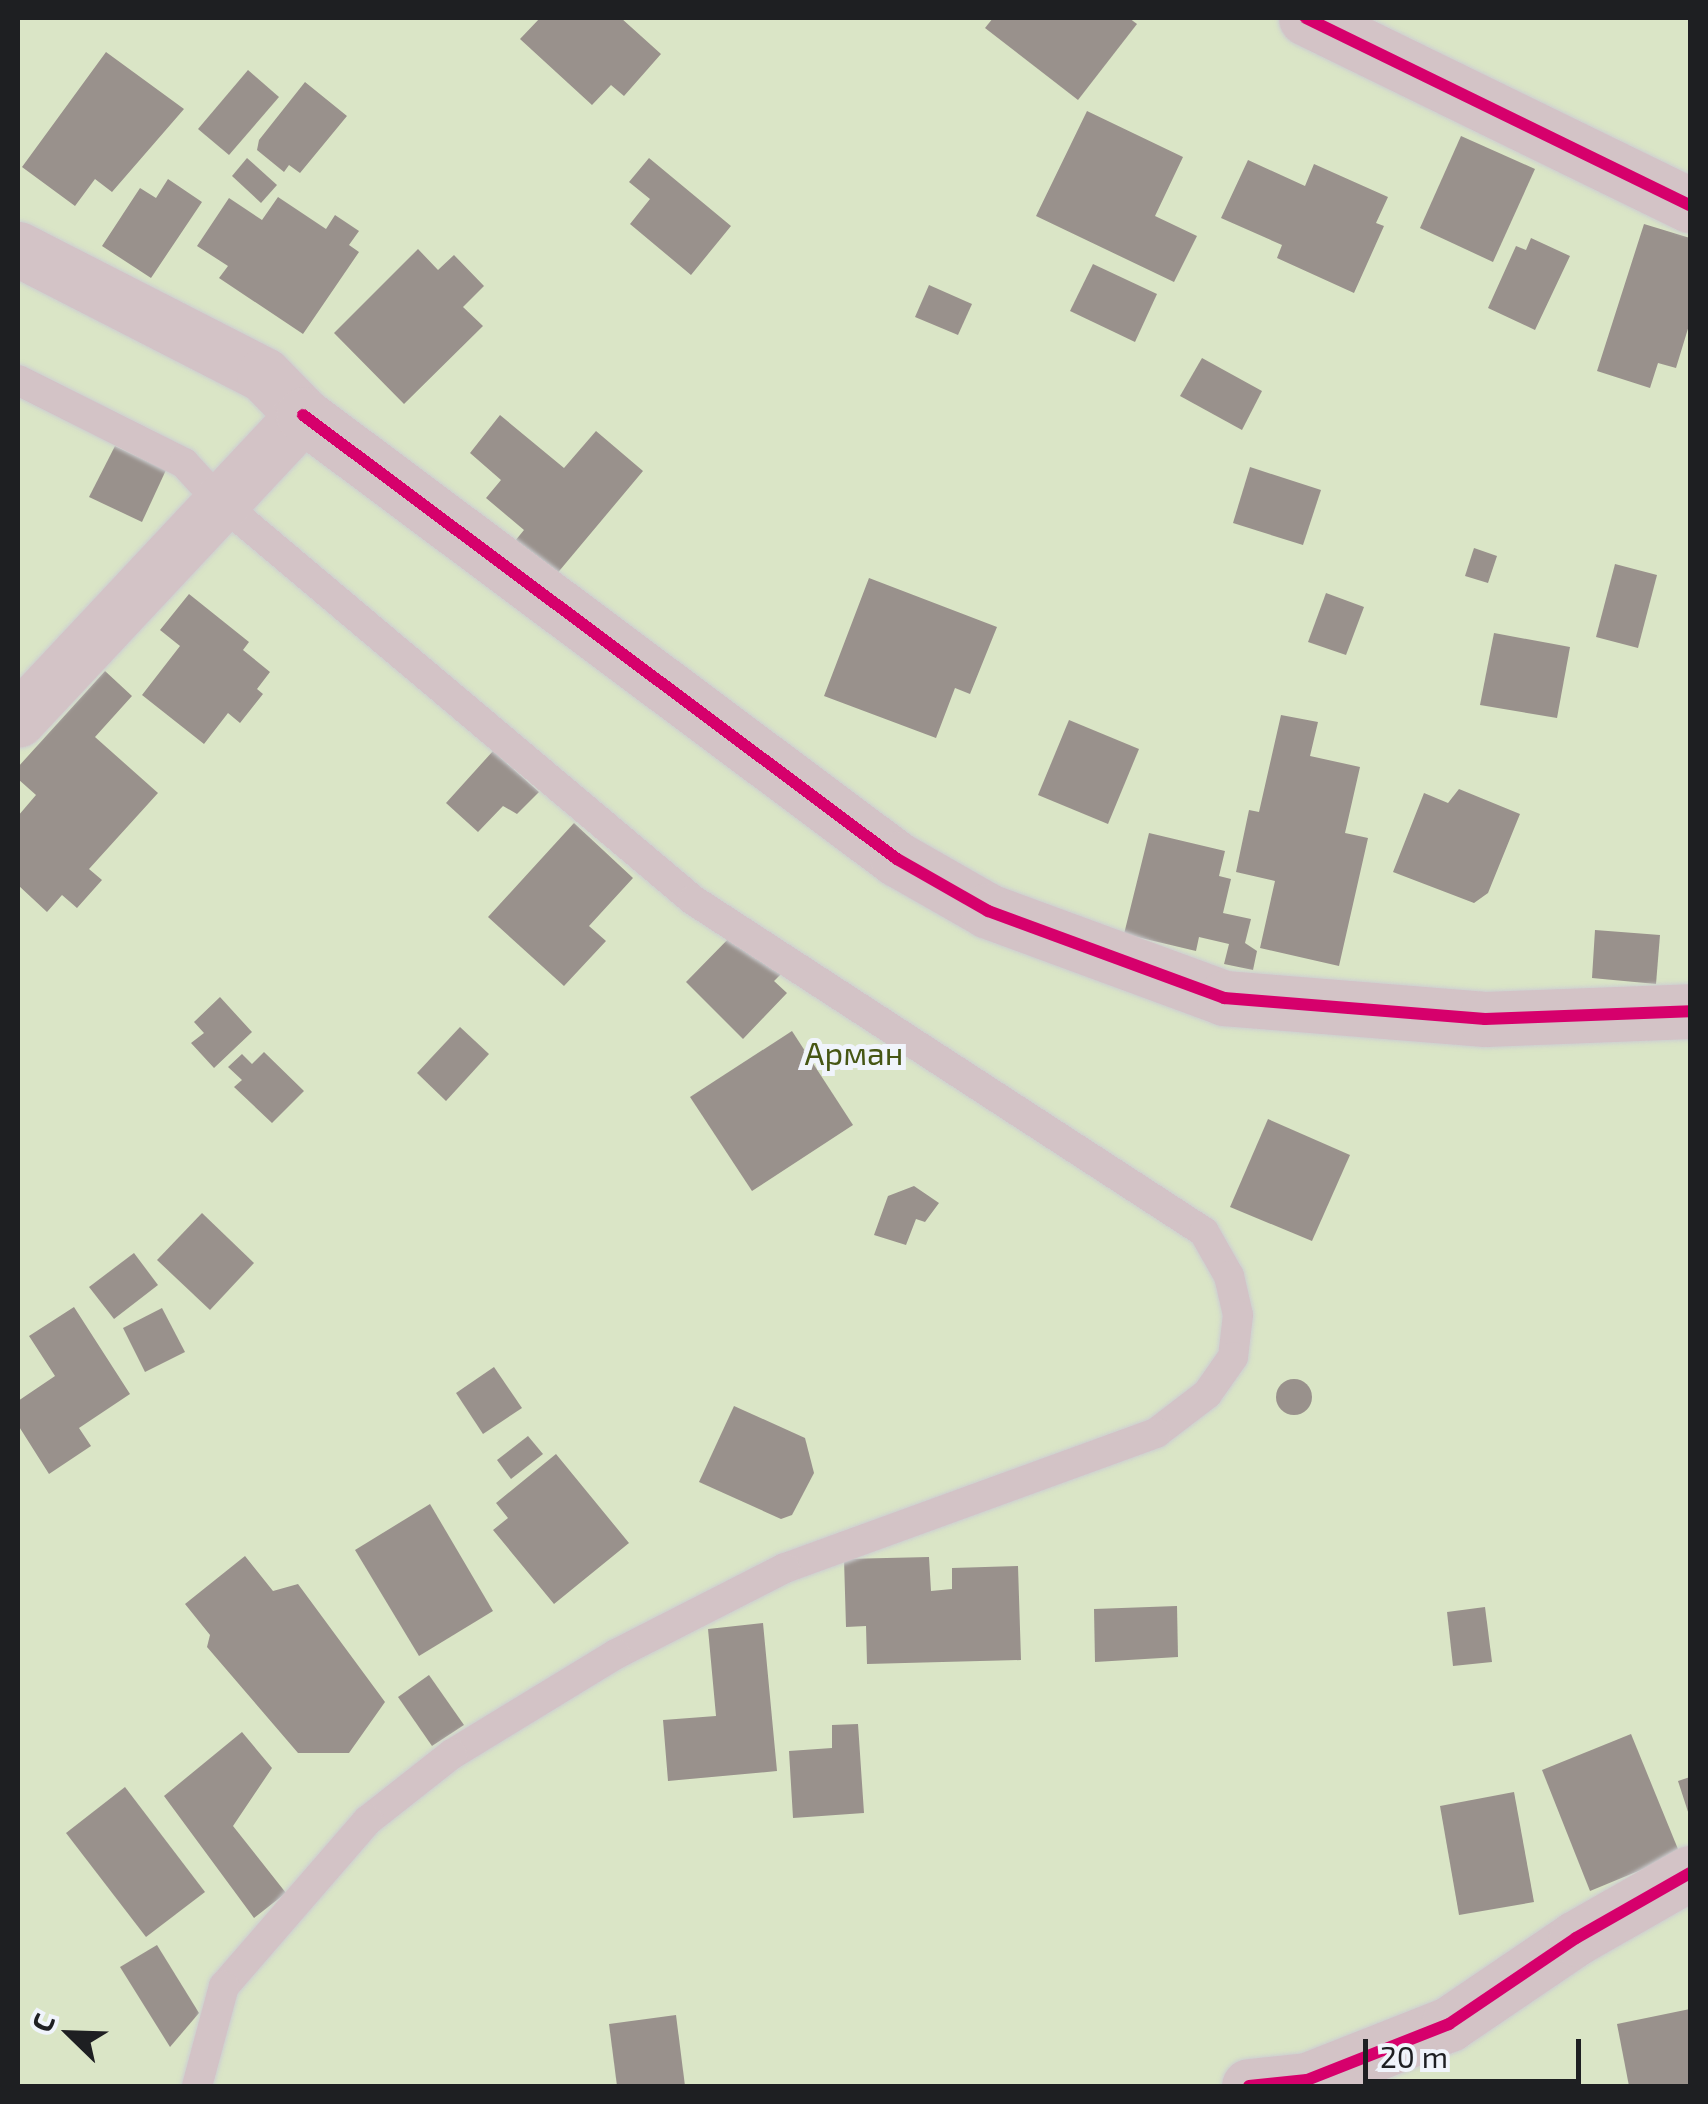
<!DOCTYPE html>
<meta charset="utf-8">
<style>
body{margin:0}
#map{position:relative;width:1708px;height:2104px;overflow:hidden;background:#f3f5f8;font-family:"Exo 2",sans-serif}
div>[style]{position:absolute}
.green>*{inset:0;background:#dae5c6}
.building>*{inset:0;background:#99918c}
.round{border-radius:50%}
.roads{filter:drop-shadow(0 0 2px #cdced1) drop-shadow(0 0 2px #cdced1)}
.lane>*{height:30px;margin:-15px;padding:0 15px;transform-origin:15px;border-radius:15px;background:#d3c3c6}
.street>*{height:55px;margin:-27.5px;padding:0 27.5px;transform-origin:27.5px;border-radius:27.5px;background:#d3c3c6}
.cycleway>*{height:12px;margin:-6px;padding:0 6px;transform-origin:6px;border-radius:6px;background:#d6006c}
span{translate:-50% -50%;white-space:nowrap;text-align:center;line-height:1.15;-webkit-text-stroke:10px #f0f4fb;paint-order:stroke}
.park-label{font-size:32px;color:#465614}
.frame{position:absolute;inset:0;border:20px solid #1e1f22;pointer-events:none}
.north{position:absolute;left:20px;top:1984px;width:100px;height:100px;-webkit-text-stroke:8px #f0f4fb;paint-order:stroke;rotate:293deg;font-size:28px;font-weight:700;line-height:40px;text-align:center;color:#1e1f22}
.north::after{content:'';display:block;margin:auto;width:35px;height:45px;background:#1e1f22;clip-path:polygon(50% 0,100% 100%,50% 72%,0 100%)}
.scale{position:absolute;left:1363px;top:2039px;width:218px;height:45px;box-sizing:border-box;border:5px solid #1e1f22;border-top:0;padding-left:12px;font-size:30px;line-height:35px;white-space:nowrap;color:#1e1f22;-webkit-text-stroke:8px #f0f4fb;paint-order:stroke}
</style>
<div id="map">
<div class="green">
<i style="clip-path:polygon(18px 18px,1690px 18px,1690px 2086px,18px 2086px)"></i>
</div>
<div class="building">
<i style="clip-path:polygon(540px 18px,621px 18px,661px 54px,624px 96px,611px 85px,592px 105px,520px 39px)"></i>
<i style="clip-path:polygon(993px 18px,1129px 18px,1137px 24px,1078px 100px,985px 28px)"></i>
<i style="clip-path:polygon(106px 52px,184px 109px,112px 192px,95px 179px,75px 206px,22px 167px)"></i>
<i style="clip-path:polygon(248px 70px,279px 97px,229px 155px,198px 129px)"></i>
<i style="clip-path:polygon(305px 82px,347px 116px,300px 173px,289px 165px,284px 172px,257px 150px,259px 140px)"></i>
<i style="clip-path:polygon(1087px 111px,1183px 157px,1155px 216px,1197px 236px,1174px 282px,1036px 216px)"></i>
<i style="clip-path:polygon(1461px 136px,1535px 169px,1493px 262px,1420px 228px)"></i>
<i style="clip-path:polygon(247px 158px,277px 185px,261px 203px,232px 176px)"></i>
<i style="clip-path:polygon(649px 158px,731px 226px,691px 275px,630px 224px,650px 199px,629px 182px)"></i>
<i style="clip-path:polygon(1248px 160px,1305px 186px,1314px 164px,1388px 197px,1376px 223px,1384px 226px,1354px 293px,1277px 258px,1282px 245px,1221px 218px)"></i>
<i style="clip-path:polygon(168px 179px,202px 202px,151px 278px,102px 246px,140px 188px,156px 198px)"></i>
<i style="clip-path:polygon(278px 197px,326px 229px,335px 215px,359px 231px,349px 245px,359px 252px,303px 334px,219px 278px,228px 266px,197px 246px,229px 198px,262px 220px)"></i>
<i style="clip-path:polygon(1644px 224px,1690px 238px,1690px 322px,1676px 368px,1658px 363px,1650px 388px,1597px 371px)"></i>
<i style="clip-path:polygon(1531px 238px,1570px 256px,1535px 330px,1488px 308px,1516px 246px,1526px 250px)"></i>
<i style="clip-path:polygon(418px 249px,438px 270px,454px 255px,484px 286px,463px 307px,483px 326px,404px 404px,334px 333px)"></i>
<i style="clip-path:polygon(1093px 264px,1157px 294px,1135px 342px,1070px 311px)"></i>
<i style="clip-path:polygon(929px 285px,972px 304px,958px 335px,915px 317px)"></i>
<i style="clip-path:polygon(1202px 358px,1262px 391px,1242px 430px,1180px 396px)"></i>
<i style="clip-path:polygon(500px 415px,564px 468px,596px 431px,643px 471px,555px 576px,515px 541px,524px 530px,486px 498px,501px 480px,470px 453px)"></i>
<i style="clip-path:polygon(115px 446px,166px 470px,142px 522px,89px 497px)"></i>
<i style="clip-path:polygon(1250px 467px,1321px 490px,1303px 545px,1233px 523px)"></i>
<i style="clip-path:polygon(1474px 548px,1497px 556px,1488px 583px,1465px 576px)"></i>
<i style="clip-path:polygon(1615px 564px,1657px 575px,1638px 648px,1596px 637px)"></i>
<i style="clip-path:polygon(869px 578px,997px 627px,970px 694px,955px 688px,936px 738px,824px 696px)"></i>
<i style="clip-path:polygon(1326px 593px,1364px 607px,1346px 655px,1308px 642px)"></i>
<i style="clip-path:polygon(189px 594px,249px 642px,243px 650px,270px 672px,257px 689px,263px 694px,240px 723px,228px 713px,204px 744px,142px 695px,180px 646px,160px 630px)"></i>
<i style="clip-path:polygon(1494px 633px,1570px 647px,1557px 718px,1480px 705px)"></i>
<i style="clip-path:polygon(105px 671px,132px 696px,95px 737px,158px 793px,89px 869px,102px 880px,77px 908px,62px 895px,47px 912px,18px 885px,18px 816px,36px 795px,18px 779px,18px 767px)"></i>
<i style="clip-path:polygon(1281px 715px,1318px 722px,1310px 756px,1360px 767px,1345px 833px,1368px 838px,1339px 966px,1260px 948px,1275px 881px,1236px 872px,1249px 810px,1259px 812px)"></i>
<i style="clip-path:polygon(1069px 720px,1139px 749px,1108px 824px,1038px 795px)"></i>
<i style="clip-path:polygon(493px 751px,539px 792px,517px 814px,503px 806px,478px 832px,446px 803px)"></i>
<i style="clip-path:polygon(1459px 789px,1520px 814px,1488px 893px,1474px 903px,1393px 872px,1424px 793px,1448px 803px)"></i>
<i style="clip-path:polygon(574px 823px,633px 878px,589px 926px,606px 941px,564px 986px,488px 917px)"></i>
<i style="clip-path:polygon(1149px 833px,1225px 851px,1219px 876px,1231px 879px,1223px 913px,1251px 919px,1245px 943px,1257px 951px,1253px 970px,1224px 964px,1229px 944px,1199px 937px,1196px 951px,1124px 934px)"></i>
<i style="clip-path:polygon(1595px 930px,1660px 935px,1656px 984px,1592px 978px)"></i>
<i style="clip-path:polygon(736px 931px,781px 974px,774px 981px,787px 993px,743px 1039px,686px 982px)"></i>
<i style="clip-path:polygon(220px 997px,252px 1032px,214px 1068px,191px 1043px,204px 1033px,194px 1022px)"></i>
<i style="clip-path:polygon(460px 1027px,489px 1054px,446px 1101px,417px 1073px)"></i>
<i style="clip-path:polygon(792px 1031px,853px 1125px,752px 1191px,690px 1097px)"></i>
<i style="clip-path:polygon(264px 1052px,304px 1091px,272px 1123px,234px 1087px,242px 1080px,228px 1067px,242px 1054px,252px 1064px)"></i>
<i style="clip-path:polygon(1268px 1119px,1350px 1155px,1312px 1241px,1230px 1207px)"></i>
<i style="clip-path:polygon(914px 1186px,939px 1203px,925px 1222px,916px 1219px,906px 1245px,874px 1235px,888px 1196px)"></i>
<i style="clip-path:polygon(202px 1213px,254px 1263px,210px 1310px,157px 1260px)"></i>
<i style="clip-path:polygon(134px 1253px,158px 1285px,114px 1319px,89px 1287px)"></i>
<i style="clip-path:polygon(74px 1307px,130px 1394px,79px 1428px,91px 1446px,49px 1474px,18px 1425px,18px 1401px,55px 1376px,29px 1336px)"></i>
<i style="clip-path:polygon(162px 1308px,185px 1352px,145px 1372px,123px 1328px)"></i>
<i style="clip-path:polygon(494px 1367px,522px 1408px,483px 1434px,456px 1393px)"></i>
<i class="round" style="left:1276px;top:1379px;width:36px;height:36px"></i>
<i style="clip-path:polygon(734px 1406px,805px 1438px,814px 1473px,792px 1515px,781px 1519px,699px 1482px)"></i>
<i style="clip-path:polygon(528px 1436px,543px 1454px,511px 1479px,497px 1460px)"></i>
<i style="clip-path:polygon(556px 1454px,629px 1543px,554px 1604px,493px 1530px,508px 1518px,496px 1503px)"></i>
<i style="clip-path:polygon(430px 1504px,493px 1611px,419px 1656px,355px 1550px)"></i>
<i style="clip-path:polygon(245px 1556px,273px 1591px,298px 1584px,385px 1702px,349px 1753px,298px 1753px,207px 1647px,210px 1635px,185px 1604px)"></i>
<i style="clip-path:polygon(929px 1557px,931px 1591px,952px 1589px,952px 1568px,1018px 1566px,1021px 1660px,867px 1664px,866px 1626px,846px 1627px,844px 1559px)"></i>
<i style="clip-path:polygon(1177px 1606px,1178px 1657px,1095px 1662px,1094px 1609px)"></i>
<i style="clip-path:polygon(1485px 1607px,1492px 1662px,1453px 1666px,1447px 1612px)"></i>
<i style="clip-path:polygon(763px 1623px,777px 1771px,668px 1781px,663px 1720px,716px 1716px,708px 1629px)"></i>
<i style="clip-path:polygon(429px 1675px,464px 1725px,432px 1746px,398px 1697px)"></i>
<i style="clip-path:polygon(858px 1724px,864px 1813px,793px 1818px,789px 1751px,832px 1748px,832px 1725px)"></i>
<i style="clip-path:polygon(242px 1732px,272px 1768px,233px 1826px,286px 1893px,254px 1918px,164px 1796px)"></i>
<i style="clip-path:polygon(1631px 1734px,1680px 1854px,1590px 1891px,1542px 1770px)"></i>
<i style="clip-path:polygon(1690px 1777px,1690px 1818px,1678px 1781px)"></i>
<i style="clip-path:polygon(125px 1787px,205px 1892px,146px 1937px,66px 1833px)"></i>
<i style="clip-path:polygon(1514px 1792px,1534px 1902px,1459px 1915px,1440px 1806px)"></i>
<i style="clip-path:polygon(157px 1945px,199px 2013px,170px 2047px,120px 1967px)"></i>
<i style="clip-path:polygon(1690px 2009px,1690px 2086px,1629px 2086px,1617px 2024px)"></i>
<i style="clip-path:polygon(676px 2015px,685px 2086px,617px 2086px,609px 2024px)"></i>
</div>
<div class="roads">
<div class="lane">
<i style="left:18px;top:380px;width:186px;rotate:26.6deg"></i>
<i style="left:184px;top:463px;width:52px;rotate:47.4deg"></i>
<i style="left:219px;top:501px;width:620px;rotate:40.09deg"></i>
<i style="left:693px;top:900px;width:609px;rotate:33.01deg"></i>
<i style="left:1204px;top:1232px;width:51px;rotate:60.4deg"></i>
<i style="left:1229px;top:1276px;width:40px;rotate:77deg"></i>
<i style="left:1238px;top:1315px;width:42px;rotate:96.8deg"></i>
<i style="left:1233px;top:1357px;width:45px;rotate:125.1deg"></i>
<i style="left:1207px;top:1394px;width:64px;rotate:142.6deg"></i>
<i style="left:1156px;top:1433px;width:395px;rotate:160deg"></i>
<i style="left:785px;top:1568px;width:190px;rotate:153deg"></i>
<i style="left:616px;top:1654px;width:192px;rotate:148.6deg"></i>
<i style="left:452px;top:1754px;width:107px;rotate:141.8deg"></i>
<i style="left:368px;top:1820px;width:220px;rotate:130.9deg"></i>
<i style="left:224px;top:1986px;width:104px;rotate:105.1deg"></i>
</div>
<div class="street">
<i style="left:1306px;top:18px;width:427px;rotate:26deg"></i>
<i style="left:18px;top:249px;width:276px;rotate:27.1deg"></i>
<i style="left:264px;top:375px;width:56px;rotate:45.7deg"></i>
<i style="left:303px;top:415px;width:417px;rotate:133.1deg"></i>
<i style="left:303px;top:415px;width:742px;rotate:36.78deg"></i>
<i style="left:897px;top:859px;width:105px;rotate:29.7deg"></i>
<i style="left:988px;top:911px;width:252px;rotate:20.2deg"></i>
<i style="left:1224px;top:998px;width:262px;rotate:4.6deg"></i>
<i style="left:1485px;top:1019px;width:205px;rotate:-2.2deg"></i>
<i style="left:1249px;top:2086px;width:58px;rotate:-5.9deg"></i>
<i style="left:1307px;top:2080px;width:153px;rotate:-21.5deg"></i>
<i style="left:1449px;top:2024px;width:153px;rotate:-34.1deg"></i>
<i style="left:1576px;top:1938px;width:131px;rotate:-29.7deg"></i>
</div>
</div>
<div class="cycleway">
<i style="left:1306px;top:18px;width:427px;rotate:26deg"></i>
<i style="left:303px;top:415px;width:742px;rotate:36.78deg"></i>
<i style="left:897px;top:859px;width:105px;rotate:29.7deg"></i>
<i style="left:988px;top:911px;width:252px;rotate:20.2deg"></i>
<i style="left:1224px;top:998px;width:262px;rotate:4.6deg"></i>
<i style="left:1485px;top:1019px;width:205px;rotate:-2.2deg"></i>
<i style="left:1249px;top:2086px;width:58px;rotate:-5.9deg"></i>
<i style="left:1307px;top:2080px;width:153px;rotate:-21.5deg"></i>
<i style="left:1449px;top:2024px;width:153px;rotate:-34.1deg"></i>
<i style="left:1576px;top:1938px;width:131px;rotate:-29.7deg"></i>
</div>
<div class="park-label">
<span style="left:854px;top:1052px">Арман</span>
</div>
<div class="frame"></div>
<div class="north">С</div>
<div class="scale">20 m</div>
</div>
